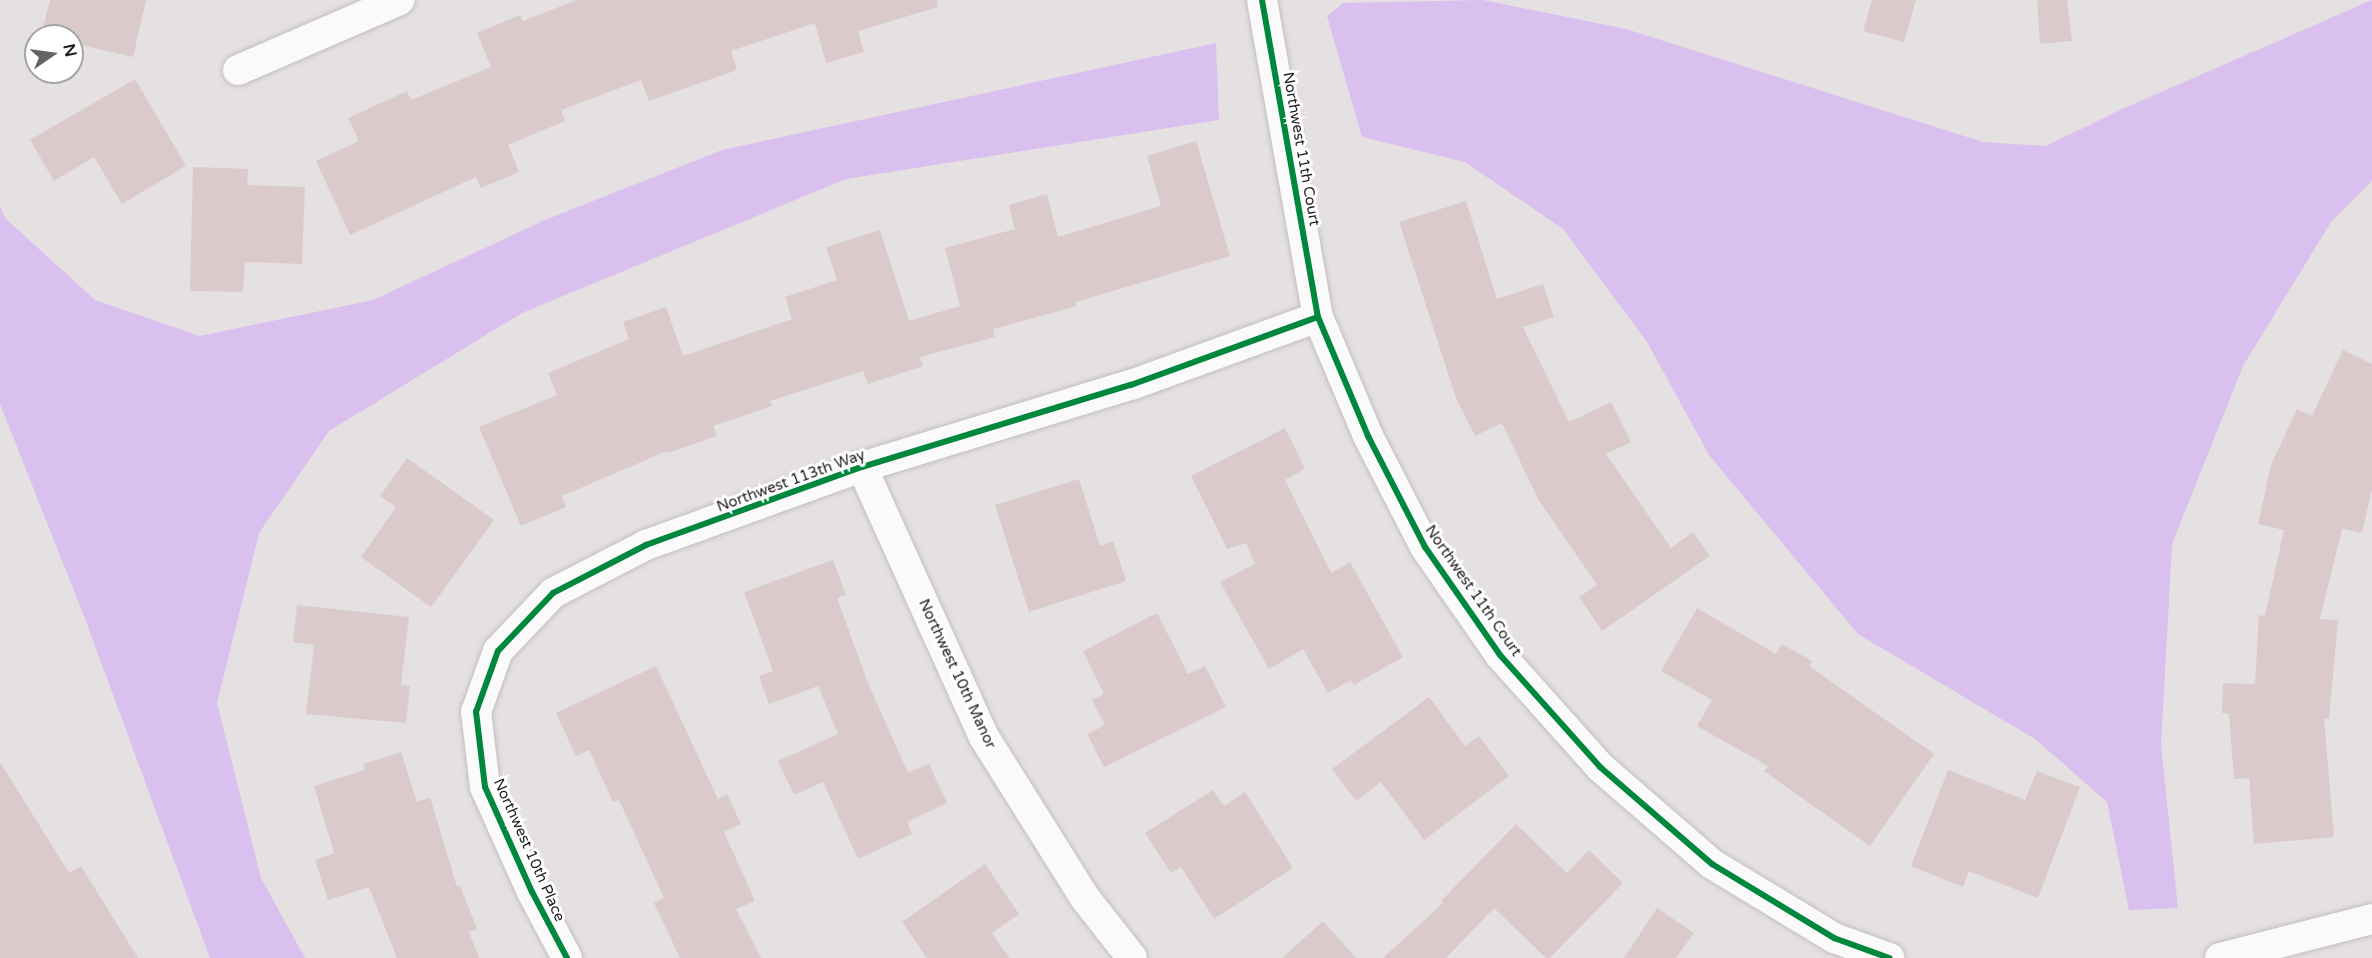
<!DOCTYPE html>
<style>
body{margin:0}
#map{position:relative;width:2372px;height:958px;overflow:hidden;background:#e5e0e2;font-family:"Varela Round",sans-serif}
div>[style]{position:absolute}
.water>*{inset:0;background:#dac0ee}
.building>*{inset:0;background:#dbcacb}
.roads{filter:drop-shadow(0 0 2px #c2bec0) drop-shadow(0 0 2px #c2bec0)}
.street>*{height:30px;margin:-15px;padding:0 15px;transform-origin:15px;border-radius:15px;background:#fbfafb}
.cycleway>*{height:6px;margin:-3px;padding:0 3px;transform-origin:3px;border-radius:3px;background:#00873e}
span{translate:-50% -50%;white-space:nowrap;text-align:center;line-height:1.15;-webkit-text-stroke:6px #fff;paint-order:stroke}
.street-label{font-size:15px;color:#211e1f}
.north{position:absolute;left:24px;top:24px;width:60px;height:60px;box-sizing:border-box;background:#fff;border:2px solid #a6a5a5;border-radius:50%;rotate:77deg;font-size:16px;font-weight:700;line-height:24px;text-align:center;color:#211e1f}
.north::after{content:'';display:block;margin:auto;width:21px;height:27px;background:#666263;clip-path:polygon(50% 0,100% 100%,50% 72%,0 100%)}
</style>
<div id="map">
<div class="water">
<i style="clip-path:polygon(1483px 0,1626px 29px,1983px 142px,2046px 146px,2120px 110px,2372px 0,2372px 181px,2331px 222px,2243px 366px,2172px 544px,2161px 745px,2178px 908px,2129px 910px,2107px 802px,2035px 739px,1858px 634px,1709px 455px,1647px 342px,1563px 229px,1465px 162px,1362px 137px,1327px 16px,1343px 3px)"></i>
<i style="clip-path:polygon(1216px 43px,1219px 120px,846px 179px,522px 313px,329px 431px,259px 533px,217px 703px,261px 878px,305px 958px,210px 958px,84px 616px,0 404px,0 206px,5px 218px,95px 300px,200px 336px,373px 300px,545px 220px,722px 150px)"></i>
</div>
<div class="building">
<i style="clip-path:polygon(50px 0,146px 0,133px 57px,72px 43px,72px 36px,41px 36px)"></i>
<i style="clip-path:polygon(577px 0,937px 0,938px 7px,858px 31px,864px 52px,826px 63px,815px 23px,731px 51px,737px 70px,649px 101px,641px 80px,561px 110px,565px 121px,508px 145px,519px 172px,481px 188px,476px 177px,350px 235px,316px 161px,359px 141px,348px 118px,407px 91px,411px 100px,491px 67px,477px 33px,520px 15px,523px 21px)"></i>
<i style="clip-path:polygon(1872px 0,1916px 0,1904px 42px,1863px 31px)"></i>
<i style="clip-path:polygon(2037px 0,2067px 0,2072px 41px,2040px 44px)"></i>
<i style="clip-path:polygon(135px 79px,186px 166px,122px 204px,94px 157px,54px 181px,30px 140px)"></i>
<i style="clip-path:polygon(1196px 141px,1230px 256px,1076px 302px,1077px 306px,993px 329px,995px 337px,920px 357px,923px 366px,868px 384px,863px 371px,770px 401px,772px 406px,713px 426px,717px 436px,668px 453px,667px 451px,562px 496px,566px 507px,521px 526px,479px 427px,557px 395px,548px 373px,629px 339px,623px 322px,666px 307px,683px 356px,792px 319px,785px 297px,837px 280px,826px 247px,880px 230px,909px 321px,960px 306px,945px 248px,1015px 229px,1009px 205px,1047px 194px,1058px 237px,1161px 206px,1147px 156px)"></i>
<i style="clip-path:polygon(193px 167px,248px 169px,247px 185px,305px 187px,302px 264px,245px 262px,243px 292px,190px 291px)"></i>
<i style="clip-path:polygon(1466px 201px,1497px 299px,1543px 284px,1554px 317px,1523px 327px,1569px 422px,1611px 402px,1631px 442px,1606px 454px,1671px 548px,1693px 532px,1710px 556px,1602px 631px,1579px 597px,1597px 585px,1538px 499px,1502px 423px,1475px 436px,1456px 398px,1399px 222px)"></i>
<i style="clip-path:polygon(2343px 350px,2372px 364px,2372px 489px,2362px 533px,2342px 529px,2320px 619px,2338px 620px,2329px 719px,2324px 719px,2334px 837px,2254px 844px,2249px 778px,2234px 779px,2229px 714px,2222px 713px,2223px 683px,2255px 684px,2259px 615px,2265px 616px,2284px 530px,2258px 524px,2271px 465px,2297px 409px,2312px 416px)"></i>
<i style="clip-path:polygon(1285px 428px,1305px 469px,1285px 480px,1331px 573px,1350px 562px,1403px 657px,1354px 685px,1351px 680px,1328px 693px,1303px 649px,1269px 669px,1220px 582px,1255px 564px,1246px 543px,1227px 549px,1191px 476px)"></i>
<i style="clip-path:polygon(407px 458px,494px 520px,431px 607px,361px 557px,396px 507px,380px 496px)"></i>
<i style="clip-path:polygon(1079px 479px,1100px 546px,1113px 541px,1126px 581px,1029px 612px,995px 505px)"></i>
<i style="clip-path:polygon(833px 560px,846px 595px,837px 598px,868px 683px,908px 773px,929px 764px,947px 803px,907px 822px,912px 834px,858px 859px,823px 782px,794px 795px,778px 761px,838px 734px,818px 686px,769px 704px,759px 676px,773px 671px,744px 592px)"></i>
<i style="clip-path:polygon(297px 605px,409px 617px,401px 685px,410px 686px,406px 723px,306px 714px,314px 645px,293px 642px)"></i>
<i style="clip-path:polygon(1697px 608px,1776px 654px,1782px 644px,1812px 661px,1809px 666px,1934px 754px,1870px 846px,1764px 771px,1768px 766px,1697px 726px,1712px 700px,1661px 671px)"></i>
<i style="clip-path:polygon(1157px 613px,1188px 674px,1205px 666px,1226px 707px,1104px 767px,1087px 734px,1105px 725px,1092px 700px,1104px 694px,1083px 651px)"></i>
<i style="clip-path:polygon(656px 666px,718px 799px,727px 794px,741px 824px,724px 832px,755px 901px,736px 909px,761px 958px,680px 958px,654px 903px,664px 898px,619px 800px,613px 802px,589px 750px,576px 756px,556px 713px)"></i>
<i style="clip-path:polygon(1429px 697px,1465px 746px,1479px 736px,1509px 776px,1424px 840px,1381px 782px,1356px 801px,1332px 769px)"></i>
<i style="clip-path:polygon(401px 752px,417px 802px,430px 797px,457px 887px,460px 886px,477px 929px,469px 932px,479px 958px,397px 958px,369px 887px,328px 900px,315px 860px,334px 853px,314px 786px,365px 770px,363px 764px)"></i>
<i style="clip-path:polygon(0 762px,69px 873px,81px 866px,138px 958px,0 958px)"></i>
<i style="clip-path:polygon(1948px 770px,2025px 800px,2037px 771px,2080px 787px,2038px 898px,1969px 871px,1963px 887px,1911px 866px)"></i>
<i style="clip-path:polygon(1213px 790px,1224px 806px,1245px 792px,1293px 868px,1214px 919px,1181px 867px,1171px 873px,1145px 833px)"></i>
<i style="clip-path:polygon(1516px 824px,1567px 873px,1589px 850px,1623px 883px,1550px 958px,1546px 958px,1494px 908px,1446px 958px,1383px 958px,1443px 903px,1441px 901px)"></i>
<i style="clip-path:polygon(985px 864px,1019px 914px,992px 933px,1009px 958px,927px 958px,902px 922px)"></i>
<i style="clip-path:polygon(1657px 908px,1694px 933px,1676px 958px,1624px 958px)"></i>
<i style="clip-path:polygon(1323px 921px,1356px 958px,1282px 958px)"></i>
</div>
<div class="roads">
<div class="street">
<i style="left:1262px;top:0;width:322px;rotate:80deg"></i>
<i style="left:1318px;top:317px;width:129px;rotate:67.2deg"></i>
<i style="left:1368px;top:436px;width:125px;rotate:62.8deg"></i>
<i style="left:1425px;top:547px;width:131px;rotate:55.2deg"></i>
<i style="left:1500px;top:655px;width:150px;rotate:48.2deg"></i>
<i style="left:1600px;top:767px;width:148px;rotate:40.9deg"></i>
<i style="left:1712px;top:864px;width:143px;rotate:31.2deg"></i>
<i style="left:1834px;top:938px;width:59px;rotate:20deg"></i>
<i style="left:238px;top:70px;width:176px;rotate:-23.4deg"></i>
<i style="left:862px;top:467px;width:296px;rotate:65.7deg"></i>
<i style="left:984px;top:737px;width:190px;rotate:57.9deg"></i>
<i style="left:1085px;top:898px;width:76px;rotate:51.9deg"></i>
<i style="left:567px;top:958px;width:75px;rotate:-117.9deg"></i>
<i style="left:532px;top:892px;width:115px;rotate:-114.1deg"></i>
<i style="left:485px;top:787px;width:76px;rotate:-96.8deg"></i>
<i style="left:476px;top:712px;width:65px;rotate:-70.2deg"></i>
<i style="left:498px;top:651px;width:80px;rotate:-46.5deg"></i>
<i style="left:553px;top:593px;width:105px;rotate:-27.3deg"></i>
<i style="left:646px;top:545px;width:230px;rotate:-19.9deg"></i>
<i style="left:862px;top:467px;width:281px;rotate:-17deg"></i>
<i style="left:1131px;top:385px;width:199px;rotate:-20deg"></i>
<i style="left:2220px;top:958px;width:157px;rotate:-14.4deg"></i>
</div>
</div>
<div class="cycleway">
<i style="left:1262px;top:0;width:322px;rotate:80deg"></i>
<i style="left:1318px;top:317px;width:129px;rotate:67.2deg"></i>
<i style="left:1368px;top:436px;width:125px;rotate:62.8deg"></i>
<i style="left:1425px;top:547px;width:131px;rotate:55.2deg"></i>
<i style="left:1500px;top:655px;width:150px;rotate:48.2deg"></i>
<i style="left:1600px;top:767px;width:148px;rotate:40.9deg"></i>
<i style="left:1712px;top:864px;width:143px;rotate:31.2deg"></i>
<i style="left:1834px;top:938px;width:59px;rotate:20deg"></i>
<i style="left:567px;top:958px;width:75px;rotate:-117.9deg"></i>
<i style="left:532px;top:892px;width:115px;rotate:-114.1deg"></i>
<i style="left:485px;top:787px;width:76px;rotate:-96.8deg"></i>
<i style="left:476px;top:712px;width:65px;rotate:-70.2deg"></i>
<i style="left:498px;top:651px;width:80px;rotate:-46.5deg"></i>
<i style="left:553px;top:593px;width:105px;rotate:-27.3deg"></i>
<i style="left:646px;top:545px;width:230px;rotate:-19.9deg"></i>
<i style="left:862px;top:467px;width:281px;rotate:-17deg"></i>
<i style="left:1131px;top:385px;width:199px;rotate:-20deg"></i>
</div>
<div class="street-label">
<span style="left:1301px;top:149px;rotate:80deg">Northwest 11th Court</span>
<span style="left:791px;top:481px;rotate:-20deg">Northwest 113th Way</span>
<span style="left:1473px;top:591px;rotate:55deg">Northwest 11th Court</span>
<span style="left:957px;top:674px;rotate:65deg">Northwest 10th Manor</span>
<span style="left:529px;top:850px;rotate:66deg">Northwest 10th Place</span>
</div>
<div class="north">N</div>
</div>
